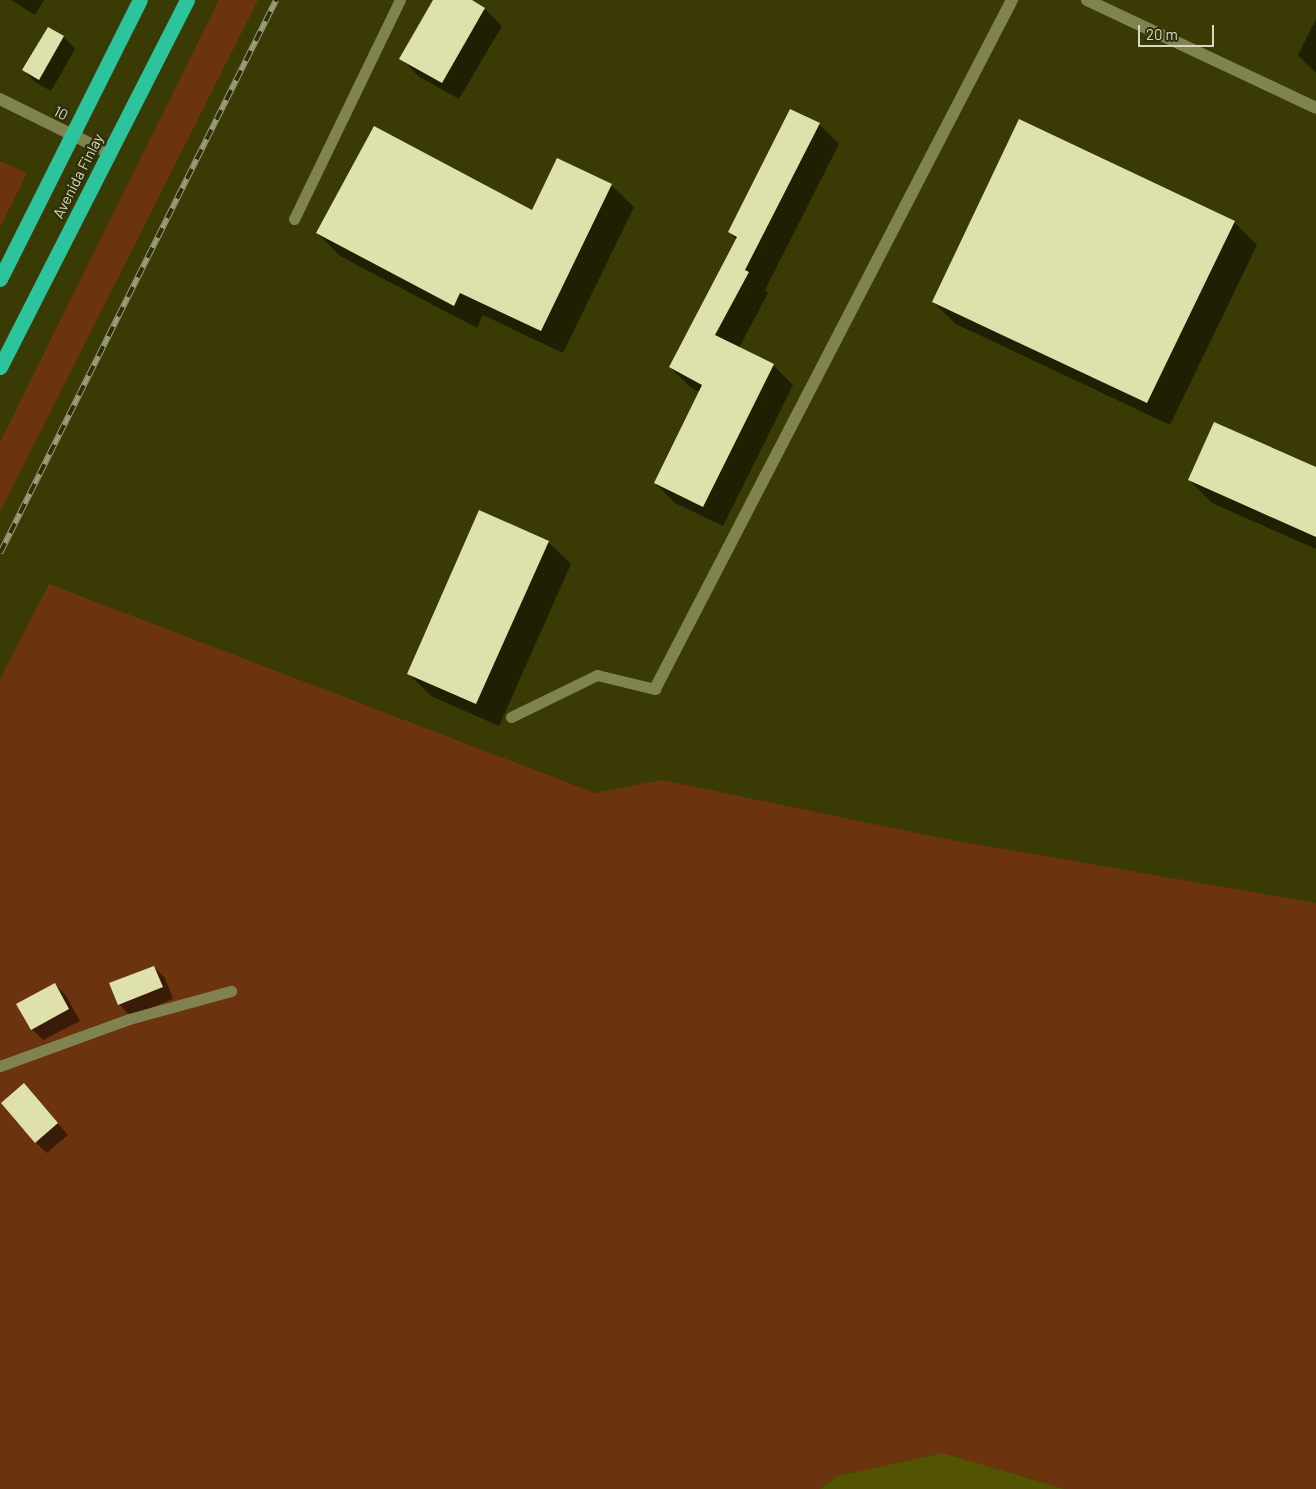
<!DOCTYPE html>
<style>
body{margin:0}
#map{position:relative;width:1316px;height:1489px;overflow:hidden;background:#3a3a05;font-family:Barlow,sans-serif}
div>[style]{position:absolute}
.green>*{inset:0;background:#6b340f}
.water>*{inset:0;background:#535402}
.shadow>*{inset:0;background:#0007}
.building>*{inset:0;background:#dee1ac}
.lane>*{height:11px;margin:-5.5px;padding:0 5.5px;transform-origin:5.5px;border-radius:5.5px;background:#808250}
.street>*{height:12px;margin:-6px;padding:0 6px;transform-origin:6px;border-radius:6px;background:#808250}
.highway>*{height:15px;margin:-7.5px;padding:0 7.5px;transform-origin:7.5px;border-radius:7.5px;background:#2bc49c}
.rail>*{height:5.5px;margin-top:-2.75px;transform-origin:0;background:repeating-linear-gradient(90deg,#2f300a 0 11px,#9a9b77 0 22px);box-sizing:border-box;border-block:1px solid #9a9b77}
span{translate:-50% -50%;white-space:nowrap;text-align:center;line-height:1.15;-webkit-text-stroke:5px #2f300a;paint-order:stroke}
.street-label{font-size:15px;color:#d7d9bf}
.scale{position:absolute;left:1138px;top:25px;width:76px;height:22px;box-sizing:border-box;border:2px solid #d7d9bf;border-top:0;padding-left:6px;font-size:15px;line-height:18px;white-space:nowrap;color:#d7d9bf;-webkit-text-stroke:4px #2f300a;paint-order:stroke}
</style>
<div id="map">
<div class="green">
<i style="clip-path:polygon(219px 0,258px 0,0 512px,0 442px)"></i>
<i style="clip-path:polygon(0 161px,27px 173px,0 227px)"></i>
<i style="clip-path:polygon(49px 584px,595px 793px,662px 780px,946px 839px,1316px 903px,1316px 1489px,1065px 1489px,943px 1453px,837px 1476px,820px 1489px,0 1489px,0 679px)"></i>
</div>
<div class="water">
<i style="clip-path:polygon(943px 1453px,1065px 1489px,820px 1489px,837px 1476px)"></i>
</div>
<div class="shadow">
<i style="clip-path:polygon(11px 0,44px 0,35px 15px)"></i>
<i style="clip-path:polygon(435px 0,469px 0,485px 9px,502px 26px,459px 99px,418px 76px,401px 58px)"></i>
<i style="clip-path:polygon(1316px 19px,1316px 73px,1298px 55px)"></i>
<i style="clip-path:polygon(48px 28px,64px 37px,75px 49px,51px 91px,35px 82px,24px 70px)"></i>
<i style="clip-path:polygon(819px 124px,839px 144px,765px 290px,768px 293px,739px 348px,773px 365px,793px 385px,723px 526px,675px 503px,655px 483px,700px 392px,690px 387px,670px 367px,737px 240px,729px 232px)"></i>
<i style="clip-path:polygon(611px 185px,634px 207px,563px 353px,483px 315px,477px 328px,340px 256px,317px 233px,532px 211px)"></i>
<i style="clip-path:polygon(1234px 222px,1257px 245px,1170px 425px,956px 324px,933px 302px)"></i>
<i style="clip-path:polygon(1316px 469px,1316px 549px,1212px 503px,1189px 480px)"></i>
<i style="clip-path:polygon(548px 542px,571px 564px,499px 726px,431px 696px,408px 673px)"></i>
<i style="clip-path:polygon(154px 967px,165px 978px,173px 999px,130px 1016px,119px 1004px)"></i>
<i style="clip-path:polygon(55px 984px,66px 996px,80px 1021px,43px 1040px,32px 1029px)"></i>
<i style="clip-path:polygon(24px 1085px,68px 1135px,47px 1153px,35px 1142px)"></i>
</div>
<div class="building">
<i style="clip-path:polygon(433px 0,472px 0,485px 8px,442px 83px,399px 59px)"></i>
<i style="clip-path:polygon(48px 27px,64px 36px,39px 80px,22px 70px)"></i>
<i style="clip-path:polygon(790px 109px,820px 123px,745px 270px,749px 272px,715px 335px,774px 364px,703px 507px,654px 483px,702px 385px,669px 367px,737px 237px,728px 232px)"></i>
<i style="clip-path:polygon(1019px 119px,1235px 221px,1147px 403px,932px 302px)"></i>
<i style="clip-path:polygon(374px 126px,532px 210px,557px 158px,612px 184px,541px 331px,460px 293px,454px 306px,316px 233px)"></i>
<i style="clip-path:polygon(1214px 422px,1316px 467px,1316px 537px,1188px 480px)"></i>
<i style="clip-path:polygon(479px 510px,549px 541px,476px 704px,407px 674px)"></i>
<i style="clip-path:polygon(154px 966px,163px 987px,118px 1005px,109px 983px)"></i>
<i style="clip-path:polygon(55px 983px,69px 1009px,31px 1030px,16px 1004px)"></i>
<i style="clip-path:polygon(24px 1083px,58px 1123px,35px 1143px,1px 1103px)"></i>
</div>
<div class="lane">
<i style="left:294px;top:219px;width:243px;rotate:-64.2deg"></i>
<i style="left:511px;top:717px;width:96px;rotate:-26deg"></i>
<i style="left:597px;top:675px;width:60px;rotate:13.6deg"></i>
<i style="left:0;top:1066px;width:137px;rotate:-20deg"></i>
<i style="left:129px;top:1019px;width:106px;rotate:-15.4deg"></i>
</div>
<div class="street">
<i style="left:1087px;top:0;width:253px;rotate:25.2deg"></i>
<i style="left:0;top:99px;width:122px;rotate:26.4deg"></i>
<i style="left:655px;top:689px;width:776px;rotate:-62.61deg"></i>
</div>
<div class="highway">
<i style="left:0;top:279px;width:312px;rotate:-63.4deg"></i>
<i style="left:0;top:367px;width:412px;rotate:-63deg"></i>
</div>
<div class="rail">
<i style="left:0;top:553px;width:618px;rotate:-63.48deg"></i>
</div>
<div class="street-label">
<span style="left:61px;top:113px;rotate:27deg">10</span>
<span style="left:78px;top:176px;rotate:-63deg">Avenida Finlay</span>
</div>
<div class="scale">20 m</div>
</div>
